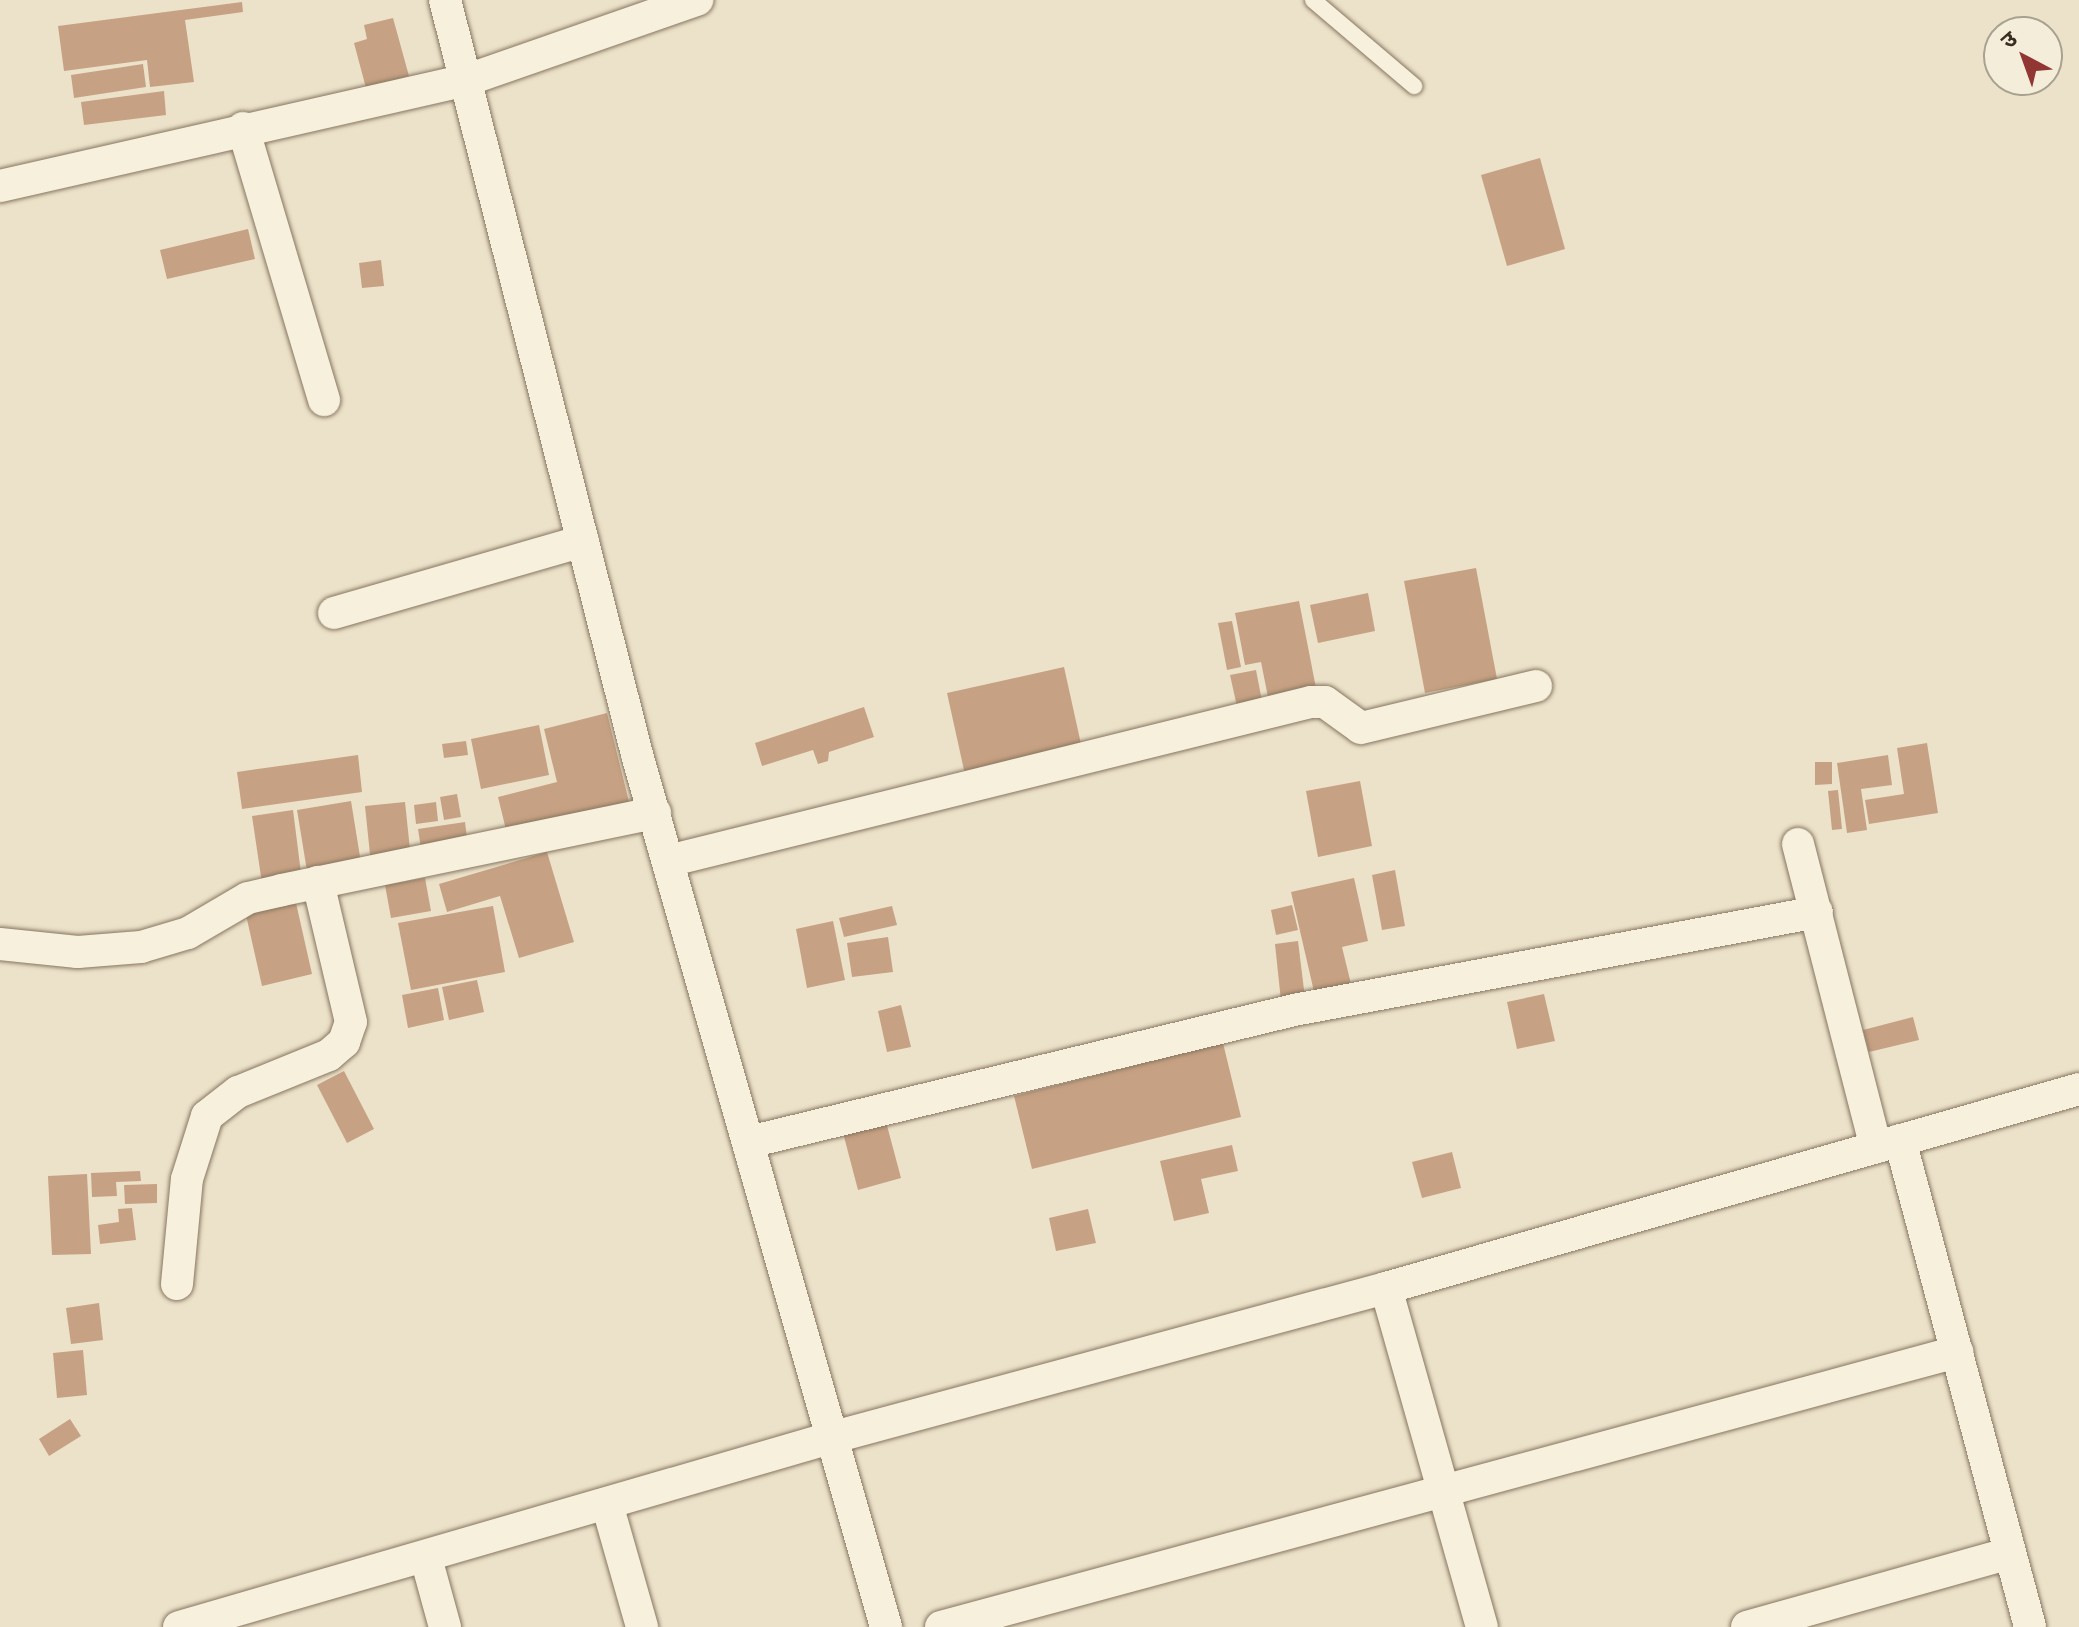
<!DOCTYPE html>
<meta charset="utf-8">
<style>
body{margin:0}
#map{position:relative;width:2079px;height:1627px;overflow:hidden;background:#ece2ca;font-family:"Source Serif 4","Noto Sans Devanagari",serif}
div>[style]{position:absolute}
.building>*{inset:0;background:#c7a183}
.roads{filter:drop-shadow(0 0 2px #877660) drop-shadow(0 0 2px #877660)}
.service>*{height:16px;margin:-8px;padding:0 8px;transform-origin:8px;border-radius:8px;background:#f7f0dd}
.minor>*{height:32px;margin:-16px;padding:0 16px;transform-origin:16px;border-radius:16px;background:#f7f0dd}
span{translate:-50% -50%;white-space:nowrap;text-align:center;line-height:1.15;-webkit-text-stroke:6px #f4edd9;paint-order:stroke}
.north{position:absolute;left:1983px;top:16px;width:80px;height:80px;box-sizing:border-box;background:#f4edd9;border:2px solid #a9a190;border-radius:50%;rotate:319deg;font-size:22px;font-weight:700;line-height:32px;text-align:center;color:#392e22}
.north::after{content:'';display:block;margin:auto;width:28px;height:36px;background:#923634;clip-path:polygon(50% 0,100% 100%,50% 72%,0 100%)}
</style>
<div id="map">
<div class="building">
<i style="clip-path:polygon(242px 2px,243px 12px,185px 20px,194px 82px,150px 87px,147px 60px,64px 71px,58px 26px)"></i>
<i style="clip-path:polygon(393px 18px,409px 76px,366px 88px,354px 43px,367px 39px,364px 25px)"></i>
<i style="clip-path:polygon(143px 64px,146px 87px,74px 98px,71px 75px)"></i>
<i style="clip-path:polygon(164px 91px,166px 115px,84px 125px,81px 102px)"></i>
<i style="clip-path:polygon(1540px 158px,1565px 249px,1507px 266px,1481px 175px)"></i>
<i style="clip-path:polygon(248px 229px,255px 259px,167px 279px,160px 250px)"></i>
<i style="clip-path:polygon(381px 260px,384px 286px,362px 288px,359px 263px)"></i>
<i style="clip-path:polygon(1476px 568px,1497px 679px,1425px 693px,1404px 581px)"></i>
<i style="clip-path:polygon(1368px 593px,1375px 631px,1318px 643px,1310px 605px)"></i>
<i style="clip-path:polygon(1299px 601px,1316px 688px,1268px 697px,1261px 662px,1245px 665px,1235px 613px)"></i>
<i style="clip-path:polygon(1232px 621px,1241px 667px,1227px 670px,1218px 623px)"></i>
<i style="clip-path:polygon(1064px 667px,1083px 753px,966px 779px,947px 693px)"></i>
<i style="clip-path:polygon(1256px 670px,1263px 706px,1238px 711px,1230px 675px)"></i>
<i style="clip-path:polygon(864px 707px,874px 737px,829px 752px,828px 761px,818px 764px,813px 750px,762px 766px,755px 743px)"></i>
<i style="clip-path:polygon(607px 713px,632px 814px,508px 838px,498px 797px,557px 782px,544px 729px)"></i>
<i style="clip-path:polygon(539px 725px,549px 775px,481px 789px,471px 739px)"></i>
<i style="clip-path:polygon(466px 741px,468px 755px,444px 758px,442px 744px)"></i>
<i style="clip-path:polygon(1927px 743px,1938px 813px,1869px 824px,1865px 800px,1904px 794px,1897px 748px)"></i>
<i style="clip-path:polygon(358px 755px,362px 792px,242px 809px,237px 772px)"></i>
<i style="clip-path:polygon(1888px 755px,1892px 785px,1861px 789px,1867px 830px,1847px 833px,1837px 763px)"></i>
<i style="clip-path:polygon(1815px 762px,1832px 762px,1832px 784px,1815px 785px)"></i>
<i style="clip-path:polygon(1360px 781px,1372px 846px,1318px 857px,1306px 791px)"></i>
<i style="clip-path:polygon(1838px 790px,1842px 829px,1832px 830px,1828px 791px)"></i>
<i style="clip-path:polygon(457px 794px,461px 817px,444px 820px,440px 797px)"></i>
<i style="clip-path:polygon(351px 801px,362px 869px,308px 877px,297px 810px)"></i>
<i style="clip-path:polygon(405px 802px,411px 859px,371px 864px,365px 806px)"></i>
<i style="clip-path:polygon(436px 802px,438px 821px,416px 824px,414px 805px)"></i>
<i style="clip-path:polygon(293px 810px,302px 881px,263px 890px,252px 816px)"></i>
<i style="clip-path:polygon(465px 822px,468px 846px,422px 855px,418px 829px)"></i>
<i style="clip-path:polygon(547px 852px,574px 942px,519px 958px,500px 896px,447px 912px,439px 884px)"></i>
<i style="clip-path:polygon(1395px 870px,1405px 926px,1382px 930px,1372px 875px)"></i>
<i style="clip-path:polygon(425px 878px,431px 911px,391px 918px,385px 885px)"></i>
<i style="clip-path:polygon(1354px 878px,1368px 941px,1342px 947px,1352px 988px,1315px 996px,1291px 892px)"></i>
<i style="clip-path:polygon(296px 903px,312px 974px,262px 986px,246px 915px)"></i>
<i style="clip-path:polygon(1292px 905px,1298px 930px,1276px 935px,1271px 910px)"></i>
<i style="clip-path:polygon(493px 906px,505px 972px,411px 990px,398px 923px)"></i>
<i style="clip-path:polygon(892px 906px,897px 925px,844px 937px,839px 918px)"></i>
<i style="clip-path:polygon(833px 921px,845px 980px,807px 988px,796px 929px)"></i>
<i style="clip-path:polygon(888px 937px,893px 972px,852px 977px,847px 943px)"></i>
<i style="clip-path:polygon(1298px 941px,1305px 998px,1281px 1001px,1275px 944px)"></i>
<i style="clip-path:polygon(477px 980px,484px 1012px,449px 1020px,442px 987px)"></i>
<i style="clip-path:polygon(438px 988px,444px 1020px,408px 1028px,402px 995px)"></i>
<i style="clip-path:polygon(1544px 994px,1555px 1041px,1517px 1049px,1507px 1002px)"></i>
<i style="clip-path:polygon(901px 1005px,911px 1047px,887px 1052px,878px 1011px)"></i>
<i style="clip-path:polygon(1913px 1017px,1919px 1040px,1869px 1052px,1863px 1030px)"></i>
<i style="clip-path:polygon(1223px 1043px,1241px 1117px,1032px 1169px,1014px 1096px)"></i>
<i style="clip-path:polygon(344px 1071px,374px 1129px,347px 1143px,317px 1085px)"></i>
<i style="clip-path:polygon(885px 1118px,901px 1178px,858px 1190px,842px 1129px)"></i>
<i style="clip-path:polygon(1232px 1145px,1238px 1171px,1201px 1179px,1209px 1213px,1174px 1221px,1160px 1161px)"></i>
<i style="clip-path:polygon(1452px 1152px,1461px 1188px,1422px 1198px,1412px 1162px)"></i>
<i style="clip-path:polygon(140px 1171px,141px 1181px,116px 1182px,117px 1196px,92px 1197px,91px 1173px)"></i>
<i style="clip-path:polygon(87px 1174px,91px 1254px,52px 1255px,48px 1176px)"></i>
<i style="clip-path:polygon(157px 1184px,157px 1203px,125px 1204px,124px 1185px)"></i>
<i style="clip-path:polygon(132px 1208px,136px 1240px,100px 1244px,98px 1225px,119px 1222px,118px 1209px)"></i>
<i style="clip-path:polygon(1088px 1209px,1096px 1243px,1056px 1251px,1049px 1218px)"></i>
<i style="clip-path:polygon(99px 1303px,103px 1340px,71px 1344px,66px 1308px)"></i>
<i style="clip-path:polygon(83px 1350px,87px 1395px,57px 1398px,53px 1353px)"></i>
<i style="clip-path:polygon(70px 1419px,81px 1436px,49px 1456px,39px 1439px)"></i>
</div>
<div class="roads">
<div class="service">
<i style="left:1313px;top:0;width:133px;rotate:40.4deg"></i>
</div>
<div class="minor">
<i style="left:445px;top:0;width:782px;rotate:75.72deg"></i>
<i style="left:638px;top:758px;width:904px;rotate:74.07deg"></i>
<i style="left:243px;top:128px;width:284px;rotate:73.4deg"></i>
<i style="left:0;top:186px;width:479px;rotate:-12.8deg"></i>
<i style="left:467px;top:80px;width:244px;rotate:-19.2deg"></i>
<i style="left:334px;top:613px;width:259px;rotate:-16.1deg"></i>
<i style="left:1798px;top:844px;width:313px;rotate:75.6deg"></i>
<i style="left:668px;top:861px;width:662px;rotate:-13.89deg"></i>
<i style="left:1311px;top:702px;width:14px"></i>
<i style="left:1325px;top:702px;width:44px;rotate:35.8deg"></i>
<i style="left:1361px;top:728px;width:180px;rotate:-13.5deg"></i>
<i style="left:0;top:944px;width:78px;rotate:5.9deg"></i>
<i style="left:78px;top:952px;width:63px;rotate:-4.5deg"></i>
<i style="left:141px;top:947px;width:49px;rotate:-16.6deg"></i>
<i style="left:188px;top:933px;width:69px;rotate:-30.3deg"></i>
<i style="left:248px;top:898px;width:35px;rotate:-13deg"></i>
<i style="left:282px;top:890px;width:381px;rotate:-11.7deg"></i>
<i style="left:1900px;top:1140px;width:504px;rotate:75.05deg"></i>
<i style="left:749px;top:1142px;width:561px;rotate:-13.61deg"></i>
<i style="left:1294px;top:1010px;width:532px;rotate:-10.61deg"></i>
<i style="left:177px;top:1284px;width:105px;rotate:-84.6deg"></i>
<i style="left:187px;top:1179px;width:66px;rotate:-72.4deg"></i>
<i style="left:207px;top:1116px;width:39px;rotate:-38deg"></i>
<i style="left:238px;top:1092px;width:98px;rotate:-22.1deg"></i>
<i style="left:329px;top:1055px;width:20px;rotate:-41deg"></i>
<i style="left:344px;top:1042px;width:21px;rotate:-71deg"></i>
<i style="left:351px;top:1022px;width:144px;rotate:-103.3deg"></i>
<i style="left:1386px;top:1288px;width:352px;rotate:74.2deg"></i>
<i style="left:607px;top:1504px;width:128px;rotate:74.1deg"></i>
<i style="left:426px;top:1558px;width:72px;rotate:74.6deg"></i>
<i style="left:179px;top:1627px;width:682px;rotate:-16.18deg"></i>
<i style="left:834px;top:1437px;width:572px;rotate:-15.11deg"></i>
<i style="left:1386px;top:1288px;width:721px;rotate:-16.02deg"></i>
<i style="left:941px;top:1627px;width:1053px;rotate:-15.15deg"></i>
<i style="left:1747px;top:1627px;width:273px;rotate:-15.7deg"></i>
</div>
</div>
<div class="north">उ</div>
</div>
